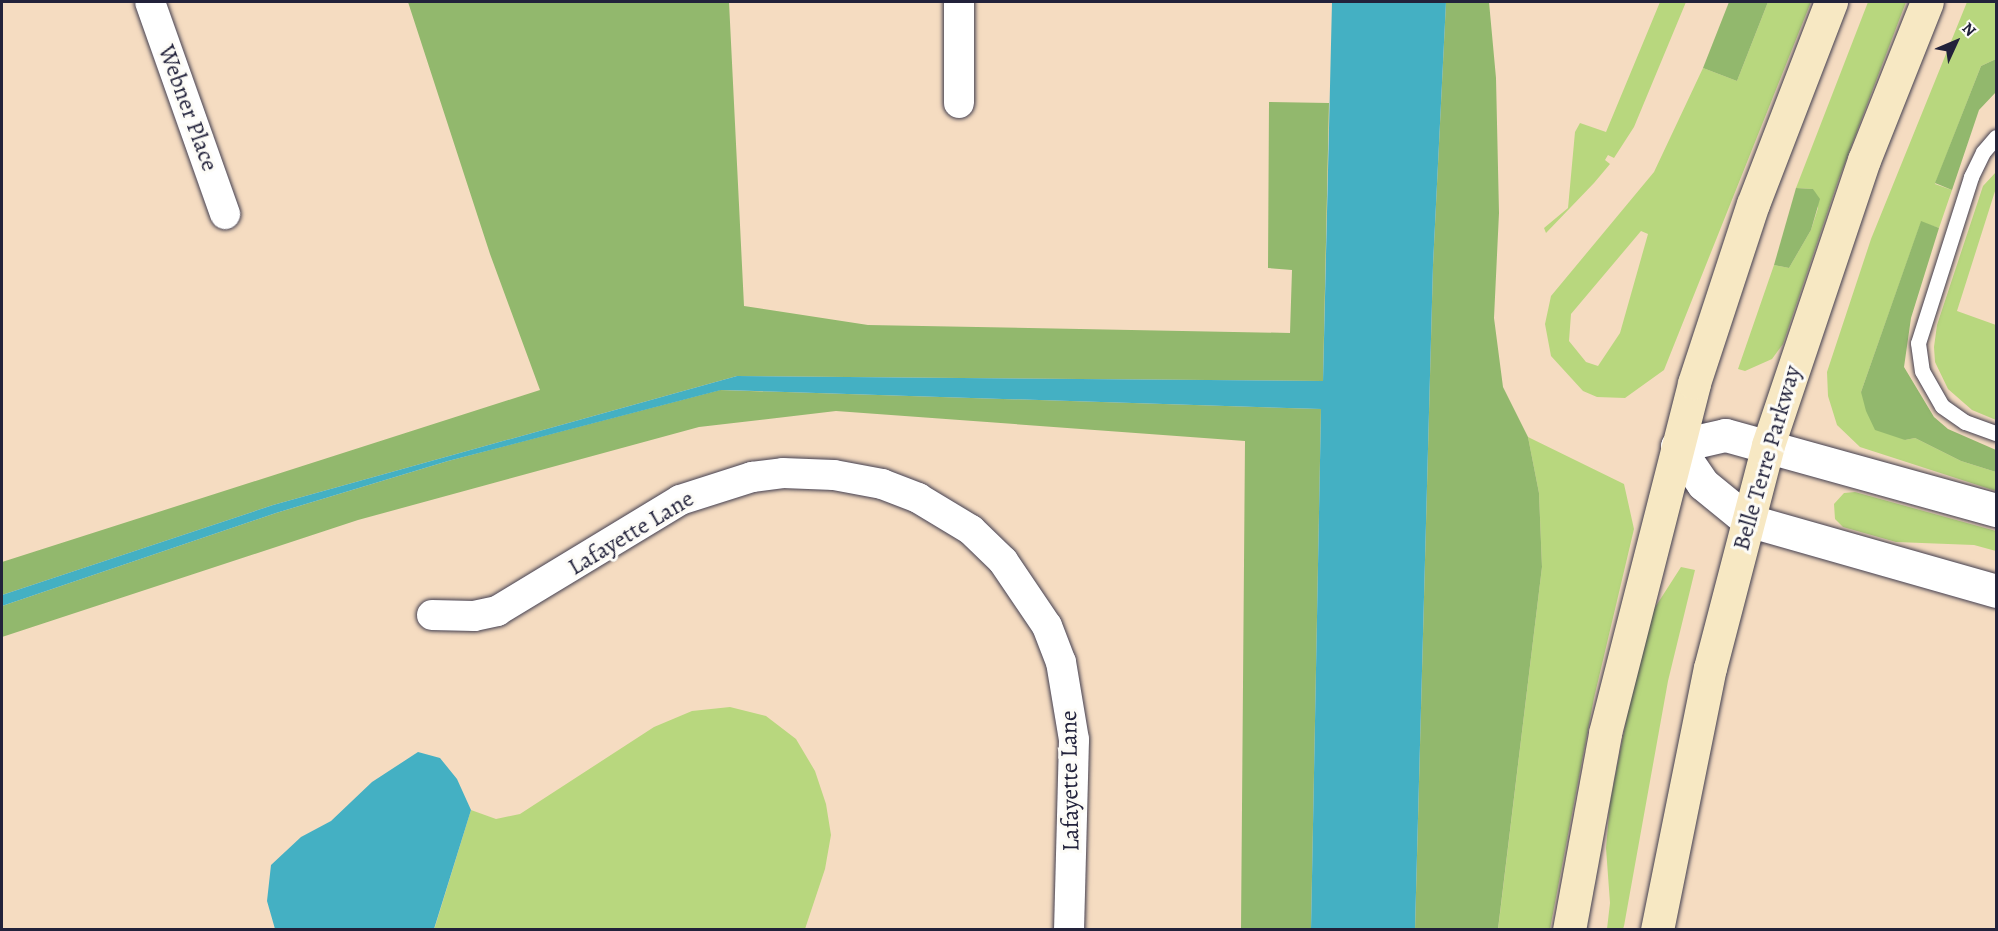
<!DOCTYPE html>
<style>
body{margin:0}
#map{position:relative;width:1998px;height:931px;overflow:hidden;background:#f5dcc1;font-family:Alegreya,serif}
div>[style]{position:absolute}
.green>*{inset:0;background:#b8d77e}
.forest>*{inset:0;background:#92b86d}
.water>*{inset:0;background:#44b0c3}
.roads{filter:drop-shadow(0 0 2px #423e4f) drop-shadow(0 0 2px #423e4f)}
.service>*{height:15px;margin:-7.5px;padding:0 7.5px;transform-origin:7.5px;border-radius:7.5px;background:#fff}
.minor>*{height:30px;margin:-15px;padding:0 15px;transform-origin:15px;border-radius:15px;background:#fff}
.tertiary>*{height:33px;margin:-16.5px;padding:0 16.5px;transform-origin:16.5px;border-radius:16.5px;background:#fff}
.secondary>*{height:33px;margin:-16.5px;padding:0 16.5px;transform-origin:16.5px;border-radius:16.5px;background:#f7e8c3}
span{translate:-50% -50%;white-space:nowrap;text-align:center;line-height:1.15;-webkit-text-stroke:6px #fdfcf7;paint-order:stroke}
.street-label{font-size:24px;color:#22223b}
.frame{position:absolute;inset:0;border:3px solid #22223b;pointer-events:none}
.north{position:absolute;left:1926px;top:12px;width:60px;height:60px;-webkit-text-stroke:4px #fdfcf7;paint-order:stroke;rotate:46deg;font-size:16px;font-weight:700;line-height:24px;text-align:center;color:#22223b}
.north::after{content:'';display:block;margin:auto;width:21px;height:27px;background:#22223b;clip-path:polygon(50% 0,100% 100%,50% 72%,0 100%)}
</style>
<div id="map">
<div class="green">
<i style="clip-path:polygon(1660px 2px,1686px 2px,1634px 127px,1614px 158px,1608px 155px,1605px 160px,1610px 164px,1594px 183px,1546px 233px,1544px 228px,1568px 208px,1575px 132px,1580px 123px,1606px 132px)"></i>
<i style="clip-path:polygon(evenodd,1768px 2px,1811px 2px,1664px 370px,1625px 398px,1597px 397px,1583px 391px,1551px 356px,1545px 324px,1551px 296px,1654px 172px,1703px 68px,1737px 81px,1768px 2px,1641px 231px,1648px 234px,1620px 333px,1598px 366px,1586px 362px,1569px 341px,1571px 314px,1641px 231px)"></i>
<i style="clip-path:polygon(1868px 2px,1906px 2px,1838px 181px,1783px 344px,1772px 359px,1745px 371px,1738px 369px,1774px 265px,1789px 268px,1811px 230px,1818px 208px,1813px 189px,1796px 188px)"></i>
<i style="clip-path:polygon(1967px 2px,1996px 2px,1996px 59px,1981px 66px,1935px 184px,1952px 190px,1939px 228px,1921px 222px,1861px 392px,1905px 440px,1915px 438px,1961px 461px,1996px 472px,1996px 491px,1860px 447px,1837px 425px,1828px 396px,1827px 372px,1871px 239px)"></i>
<i style="clip-path:polygon(1996px 172px,1996px 188px,1957px 311px,1996px 325px,1996px 420px,1972px 410px,1948px 389px,1935px 362px,1934px 347px,1937px 325px,1983px 186px)"></i>
<i style="clip-path:polygon(1528px 437px,1624px 484px,1634px 529px,1594px 698px,1550px 929px,1498px 930px,1542px 567px,1539px 493px)"></i>
<i style="clip-path:polygon(1855px 492px,1996px 531px,1996px 551px,1974px 545px,1896px 542px,1843px 527px,1835px 519px,1834px 504px,1844px 493px)"></i>
<i style="clip-path:polygon(1681px 567px,1695px 570px,1668px 681px,1624px 926px,1623px 929px,1607px 929px,1610px 903px,1606px 848px,1610px 803px,1629px 706px,1654px 609px)"></i>
<i style="clip-path:polygon(730px 707px,766px 716px,796px 739px,815px 771px,826px 804px,831px 835px,825px 869px,805px 929px,434px 930px,471px 810px,496px 819px,520px 814px,654px 727px,692px 711px)"></i>
</div>
<div class="forest">
<i style="clip-path:polygon(408px 2px,729px 2px,744px 306px,868px 325px,1290px 333px,1292px 270px,1268px 268px,1269px 102px,1329px 103px,1323px 381px,737px 376px,273px 505px,2px 595px,2px 562px,540px 390px,490px 254px)"></i>
<i style="clip-path:polygon(1446px 2px,1489px 2px,1496px 78px,1499px 213px,1494px 318px,1503px 387px,1528px 437px,1539px 493px,1542px 567px,1498px 929px,1415px 930px,1433px 265px)"></i>
<i style="clip-path:polygon(1729px 2px,1768px 2px,1737px 81px,1703px 68px)"></i>
<i style="clip-path:polygon(1996px 59px,1996px 92px,1979px 110px,1952px 190px,1935px 183px,1981px 66px)"></i>
<i style="clip-path:polygon(1796px 188px,1813px 189px,1820px 199px,1811px 230px,1789px 268px,1774px 265px)"></i>
<i style="clip-path:polygon(1921px 221px,1939px 228px,1911px 318px,1904px 367px,1934px 417px,1948px 429px,1996px 450px,1996px 472px,1961px 461px,1915px 438px,1905px 440px,1875px 430px,1866px 411px,1861px 392px)"></i>
<i style="clip-path:polygon(720px 390px,1321px 409px,1311px 929px,1241px 929px,1245px 441px,836px 411px,699px 427px,358px 520px,2px 637px,2px 606px,276px 513px,448px 461px)"></i>
</div>
<div class="water">
<i style="clip-path:polygon(1332px 2px,1446px 2px,1433px 265px,1415px 929px,1311px 929px,1321px 409px,721px 390px,448px 461px,276px 513px,2px 606px,2px 595px,273px 505px,737px 376px,1323px 381px)"></i>
<i style="clip-path:polygon(418px 752px,440px 758px,457px 779px,471px 810px,434px 929px,275px 929px,267px 901px,271px 865px,301px 837px,331px 821px,372px 782px)"></i>
</div>
<div class="roads">
<div class="service">
<i style="left:1996px;top:137px;width:20px;rotate:131deg"></i>
<i style="left:1983px;top:152px;width:28px;rotate:116deg"></i>
<i style="left:1971px;top:177px;width:174px;rotate:107.7deg"></i>
<i style="left:1918px;top:343px;width:28px;rotate:82deg"></i>
<i style="left:1922px;top:371px;width:40px;rotate:60.3deg"></i>
<i style="left:1942px;top:406px;width:28px;rotate:35deg"></i>
<i style="left:1965px;top:422px;width:33px;rotate:20deg"></i>
</div>
<div class="minor">
<i style="left:150px;top:2px;width:225px;rotate:70.5deg"></i>
<i style="left:959px;top:103px;width:101px;rotate:-90deg"></i>
<i style="left:432px;top:615px;width:42px;rotate:1.4deg"></i>
<i style="left:474px;top:616px;width:24px;rotate:-12deg"></i>
<i style="left:497px;top:611px;width:214px;rotate:-31.2deg"></i>
<i style="left:680px;top:500px;width:76px;rotate:-17.7deg"></i>
<i style="left:752px;top:477px;width:31px;rotate:-7deg"></i>
<i style="left:783px;top:473px;width:51px;rotate:2.2deg"></i>
<i style="left:834px;top:475px;width:49px;rotate:10.6deg"></i>
<i style="left:882px;top:484px;width:39px;rotate:21deg"></i>
<i style="left:918px;top:498px;width:62px;rotate:31.1deg"></i>
<i style="left:971px;top:530px;width:45px;rotate:44.1deg"></i>
<i style="left:1003px;top:561px;width:78px;rotate:55.9deg"></i>
<i style="left:1047px;top:626px;width:39px;rotate:69deg"></i>
<i style="left:1061px;top:662px;width:79px;rotate:80.5deg"></i>
<i style="left:1074px;top:740px;width:190px;rotate:91.5deg"></i>
</div>
<div class="tertiary">
<i style="left:1996px;top:510px;width:281px;rotate:-164.5deg"></i>
<i style="left:1725px;top:435px;width:49px;rotate:167.1deg"></i>
<i style="left:1677px;top:446px;width:46px;rotate:55.6deg"></i>
<i style="left:1703px;top:484px;width:57px;rotate:39.3deg"></i>
<i style="left:1747px;top:520px;width:259px;rotate:15.9deg"></i>
</div>
<div class="secondary">
<i style="left:1569px;top:930px;width:200px;rotate:-79.6deg"></i>
<i style="left:1605px;top:733px;width:361px;rotate:-75.7deg"></i>
<i style="left:1694px;top:383px;width:188px;rotate:-71.8deg"></i>
<i style="left:1753px;top:204px;width:217px;rotate:-68.9deg"></i>
<i style="left:1657px;top:930px;width:267px;rotate:-78.6deg"></i>
<i style="left:1710px;top:668px;width:230px;rotate:-75.4deg"></i>
<i style="left:1768px;top:445px;width:301px;rotate:-71.4deg"></i>
<i style="left:1864px;top:160px;width:170px;rotate:-68.3deg"></i>
</div>
</div>
<div class="street-label">
<span style="left:188px;top:108px;rotate:70deg">Webner Place</span>
<span style="left:1767px;top:458px;rotate:-74deg">Belle Terre Parkway</span>
<span style="left:631px;top:533px;rotate:-31deg">Lafayette Lane</span>
<span style="left:1070px;top:781px;rotate:-91deg">Lafayette Lane</span>
</div>
<div class="frame"></div>
<div class="north">N</div>
</div>
